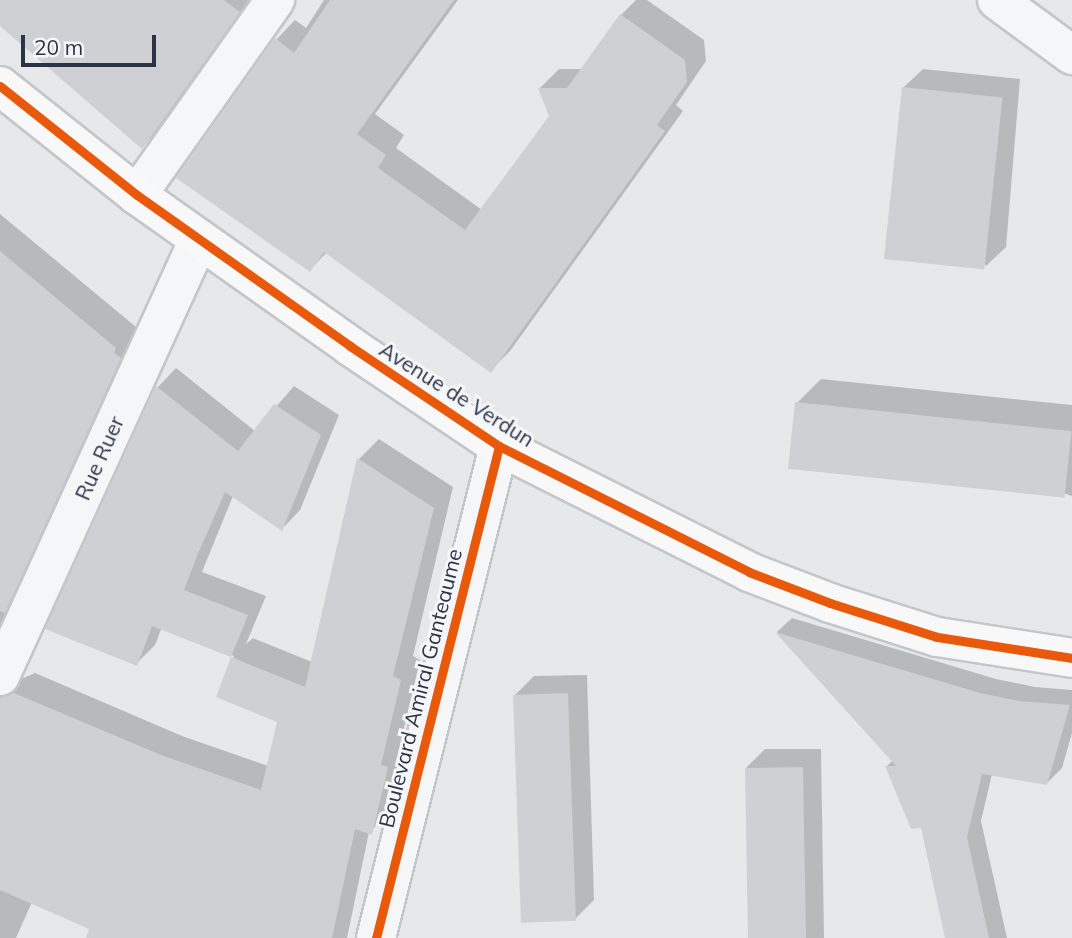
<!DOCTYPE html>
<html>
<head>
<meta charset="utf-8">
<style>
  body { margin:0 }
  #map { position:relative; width:1072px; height:938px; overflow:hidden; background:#e6e8ea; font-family:Mulish,sans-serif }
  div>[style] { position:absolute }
  .shadow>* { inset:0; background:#0003 }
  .building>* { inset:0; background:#ced0d3; transform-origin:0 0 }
  .roads { filter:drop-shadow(2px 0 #c4c6c8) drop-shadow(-2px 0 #c4c6c8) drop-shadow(0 2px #c4c6c8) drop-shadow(0 -2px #c4c6c8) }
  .minor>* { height:38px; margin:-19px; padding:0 19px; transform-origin:19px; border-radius:19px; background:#f5f6f7 }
  .major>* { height:38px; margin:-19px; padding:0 19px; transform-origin:19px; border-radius:19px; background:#f8f8f8 }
  .cycleway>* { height:9px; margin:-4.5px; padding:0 4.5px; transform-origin:4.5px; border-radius:4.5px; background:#e8590c }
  span { translate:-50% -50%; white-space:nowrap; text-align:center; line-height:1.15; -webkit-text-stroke:6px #f4f6f9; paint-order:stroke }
  .street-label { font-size:21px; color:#2b3445 }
  .scale { position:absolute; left:21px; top:35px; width:135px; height:32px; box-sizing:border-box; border:4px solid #2b3445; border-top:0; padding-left:9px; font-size:21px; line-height:24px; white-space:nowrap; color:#2b3445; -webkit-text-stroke:5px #f4f6f9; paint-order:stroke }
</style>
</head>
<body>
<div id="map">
  <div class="shadow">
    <div style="clip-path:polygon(0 0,252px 0,161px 128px,142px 147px,0 24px)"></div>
    <div style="clip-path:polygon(324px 0,458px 0,375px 114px,404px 135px,396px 148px,482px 210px,551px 117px,540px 88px,559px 69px,583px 69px,621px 15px,636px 0,647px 0,704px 40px,706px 61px,676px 105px,683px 111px,510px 351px,490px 371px,327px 252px,310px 270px,276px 40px,295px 20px,306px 28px)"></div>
    <div style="clip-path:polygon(923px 69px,1020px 79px,1006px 247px,986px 266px,903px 88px)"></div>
    <div style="clip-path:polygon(0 214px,136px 327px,133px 332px,140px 337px,0 636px)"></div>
    <div style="clip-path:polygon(176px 368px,255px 431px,294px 386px,339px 415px,300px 510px,282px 529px,233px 496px,202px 572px,266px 596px,246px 644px,253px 638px,312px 662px,359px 459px,379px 439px,453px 487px,413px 656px,420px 660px,400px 745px,407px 747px,391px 813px,369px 832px,347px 938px,88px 938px,92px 928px,32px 902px,16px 938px,0 938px,0 663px,11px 676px,24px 678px,35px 673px,182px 736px,268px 766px,279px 721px,218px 696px,234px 656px,162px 627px,155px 645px,136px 664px,48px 628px,158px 387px)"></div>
    <div style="clip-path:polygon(821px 379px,1072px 405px,1072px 496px,797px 403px)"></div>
    <div style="clip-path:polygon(792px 618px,996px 679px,1035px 687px,1072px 690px,1072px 733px,1062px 768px,1047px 783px,992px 774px,981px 821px,1007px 938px,947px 938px,922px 826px,887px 766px,893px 760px,777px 632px)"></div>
    <div style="clip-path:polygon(587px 675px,594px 900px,575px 919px,515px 695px,534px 676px)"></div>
    <div style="clip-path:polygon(765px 749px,821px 749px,824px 938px,749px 938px,746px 768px)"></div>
  </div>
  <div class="building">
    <div style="clip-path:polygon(0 0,224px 0,240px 12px,142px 149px,0 26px)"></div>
    <div style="clip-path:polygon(330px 0,454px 0,357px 134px,386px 155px,378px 168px,465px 230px,549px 116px,538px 88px,567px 88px,620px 14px,685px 60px,687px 82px,657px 125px,665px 131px,491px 373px,324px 252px,310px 272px,176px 178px,275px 38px,294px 53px)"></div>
    <div style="left:902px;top:87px;width:101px;height:173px;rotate:6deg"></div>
    <div style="clip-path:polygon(0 251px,116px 348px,114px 353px,121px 358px,5px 613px,0 611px)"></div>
    <div style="clip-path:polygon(156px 386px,238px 451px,274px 404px,321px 435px,282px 531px,225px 492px,197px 556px,184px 590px,248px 615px,231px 657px,152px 626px,137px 666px,45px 629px)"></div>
    <div style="left:795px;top:402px;width:278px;height:67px;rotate:6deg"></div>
    <div style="clip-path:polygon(357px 458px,434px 508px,393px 676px,401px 680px,381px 765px,388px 767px,372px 835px,355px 829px,332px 938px,86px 938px,89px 929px,0 890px,0 698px,14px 693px,161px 755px,261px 790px,277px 722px,216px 697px,231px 657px,305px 687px)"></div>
    <div style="clip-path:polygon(775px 632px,980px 693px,1019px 701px,1070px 705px,1047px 785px,982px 774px,967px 837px,989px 938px,945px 938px,921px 828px,911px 829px,885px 766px,896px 766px)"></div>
    <div style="left:568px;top:693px;width:228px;height:55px;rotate:88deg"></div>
    <div style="left:803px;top:767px;width:171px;height:58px;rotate:89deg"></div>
  </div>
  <div class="roads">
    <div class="minor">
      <div style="left:997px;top:0;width:93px;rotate:36.3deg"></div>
      <div style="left:137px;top:195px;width:239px;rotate:-54.7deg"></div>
      <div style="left:0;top:676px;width:480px;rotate:-65.5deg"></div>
      <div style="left:376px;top:938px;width:507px;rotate:-75.96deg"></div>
    </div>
    <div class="major">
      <div style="left:0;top:86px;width:175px;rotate:38.5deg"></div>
      <div style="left:137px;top:195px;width:261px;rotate:35.3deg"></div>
      <div style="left:350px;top:346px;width:179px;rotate:33.9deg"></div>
      <div style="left:499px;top:446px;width:280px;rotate:26.7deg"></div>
      <div style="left:749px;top:572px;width:87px;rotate:20.9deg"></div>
      <div style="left:830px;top:603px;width:112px;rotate:17.6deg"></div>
      <div style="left:937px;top:637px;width:137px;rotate:8.8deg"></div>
    </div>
  </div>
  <div class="cycleway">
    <div style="left:0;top:86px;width:175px;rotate:38.5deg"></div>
    <div style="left:137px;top:195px;width:261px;rotate:35.3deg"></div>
    <div style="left:350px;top:346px;width:179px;rotate:33.9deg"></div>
    <div style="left:499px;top:446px;width:280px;rotate:26.7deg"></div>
    <div style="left:749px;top:572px;width:87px;rotate:20.9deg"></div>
    <div style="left:830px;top:603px;width:112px;rotate:17.6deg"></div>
    <div style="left:937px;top:637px;width:137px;rotate:8.8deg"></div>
    <div style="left:376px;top:938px;width:507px;rotate:-75.96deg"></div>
  </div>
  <div class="street-label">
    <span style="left:457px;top:394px;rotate:32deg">Avenue de Verdun</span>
    <span style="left:99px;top:458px;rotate:-66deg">Rue Ruer</span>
    <span style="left:420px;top:688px;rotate:-76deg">Boulevard Amiral Ganteaume</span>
  </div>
  <div class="scale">20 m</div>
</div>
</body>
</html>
